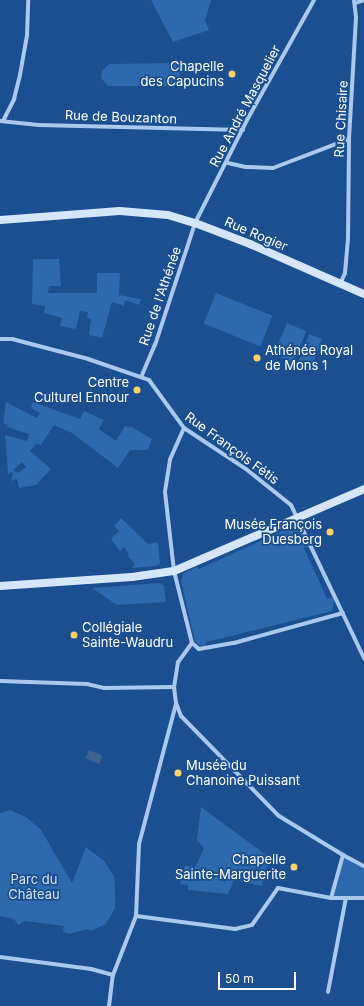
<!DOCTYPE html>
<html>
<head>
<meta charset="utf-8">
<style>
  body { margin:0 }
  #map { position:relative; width:364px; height:1006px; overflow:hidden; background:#1b4f8f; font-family:Inter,sans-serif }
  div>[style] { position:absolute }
  .green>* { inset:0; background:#2e69ad; transform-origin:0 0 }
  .water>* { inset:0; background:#3c6290; transform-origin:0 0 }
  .street>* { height:4px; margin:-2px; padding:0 2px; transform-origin:2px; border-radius:2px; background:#a9c9ee }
  .secondary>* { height:8px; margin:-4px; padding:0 4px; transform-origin:4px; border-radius:4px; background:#d6e6fa }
  .dots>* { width:11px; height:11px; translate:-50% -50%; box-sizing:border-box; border:2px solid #1b4f8f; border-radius:50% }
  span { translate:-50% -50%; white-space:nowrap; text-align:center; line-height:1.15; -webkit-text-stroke:3.5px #1b4f8f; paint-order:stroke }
  .poi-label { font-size:13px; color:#fff }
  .right { translate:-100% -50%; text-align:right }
  .left { translate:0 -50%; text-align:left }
  .street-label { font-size:13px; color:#fff }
  .park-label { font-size:13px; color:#cfe3fa }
  .scale { position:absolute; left:218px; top:972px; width:78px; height:18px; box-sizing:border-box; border:2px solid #fff; border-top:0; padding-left:5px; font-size:12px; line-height:14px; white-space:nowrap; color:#fff; -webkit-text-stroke:3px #1b4f8f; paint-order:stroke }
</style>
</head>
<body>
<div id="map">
  <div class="green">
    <div style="clip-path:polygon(151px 0,211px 0,205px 20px,209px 30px,173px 42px)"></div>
    <div style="clip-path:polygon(176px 63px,183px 68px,179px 74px,184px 80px,176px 86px,108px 86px,101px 78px,102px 71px,109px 64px)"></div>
    <div style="clip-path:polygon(33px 259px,59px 259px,61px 286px,49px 286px,48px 293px,97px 293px,97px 273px,120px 273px,119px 295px,141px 299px,139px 305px,128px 301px,125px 301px,124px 306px,112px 302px,102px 338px,89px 335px,91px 319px,87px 318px,88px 312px,80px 311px,76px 329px,60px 326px,62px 318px,44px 313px,45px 306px,32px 304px)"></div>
    <div style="left:216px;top:293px;width:61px;height:33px;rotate:22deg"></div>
    <div style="left:287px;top:323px;width:21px;height:34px;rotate:23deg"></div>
    <div style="left:309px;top:334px;width:14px;height:28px;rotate:21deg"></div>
    <div style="clip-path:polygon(evenodd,6px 402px,37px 418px,40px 413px,31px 408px,33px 402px,80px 419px,84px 411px,104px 420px,99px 429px,116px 441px,125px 426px,129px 428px,130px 426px,152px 439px,148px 450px,130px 450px,118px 468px,72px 433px,54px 425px,41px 445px,36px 444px,30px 451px,51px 469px,36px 485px,19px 488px,17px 479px,11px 481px,13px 472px,8px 474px,5px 435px,27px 441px,29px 434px,7px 427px,8px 425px,3px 423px,6px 402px,22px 462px,26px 467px,18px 473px,13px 470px,22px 462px)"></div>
    <div style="clip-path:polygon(121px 518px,148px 544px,158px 542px,160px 564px,156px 566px,132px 568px,135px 564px,128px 556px,129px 554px,124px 547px,120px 551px,111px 539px,119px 531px,114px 526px)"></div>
    <div style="clip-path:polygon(295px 525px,300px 527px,309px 546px,304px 548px,327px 599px,333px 597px,334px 601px,332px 611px,206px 642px,206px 646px,199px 645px,195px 641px,181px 581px,184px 573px,197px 567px,199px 569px)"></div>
    <div style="clip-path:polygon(160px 583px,164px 586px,166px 602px,117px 605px,92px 588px)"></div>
    <div style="clip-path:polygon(201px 807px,269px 857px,262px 886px,234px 880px,228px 894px,188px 890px,188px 885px,180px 884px,185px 866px,195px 867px,204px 848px,197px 840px)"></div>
    <div style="clip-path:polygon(10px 810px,26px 817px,41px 830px,72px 883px,86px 847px,104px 861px,114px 876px,115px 890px,115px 908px,106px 924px,90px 931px,88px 929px,69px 934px,63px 932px,64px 926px,25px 921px,18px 925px,14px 919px,0 916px,0 813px)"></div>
    <div style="clip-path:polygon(343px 855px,364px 866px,364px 898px,331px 898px)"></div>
  </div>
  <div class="water">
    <div style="left:89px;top:750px;width:15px;height:9px;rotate:23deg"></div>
  </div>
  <div class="street">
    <div style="left:355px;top:3px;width:9px;rotate:-18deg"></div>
    <div style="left:0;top:121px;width:39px;rotate:6deg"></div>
    <div style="left:39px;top:125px;width:204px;rotate:1.4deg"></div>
    <div style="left:3px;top:121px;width:25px;rotate:-63deg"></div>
    <div style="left:14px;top:99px;width:25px;rotate:-76deg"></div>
    <div style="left:20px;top:75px;width:40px;rotate:-80deg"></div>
    <div style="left:27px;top:36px;width:36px;rotate:-88deg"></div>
    <div style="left:228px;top:163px;width:18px;rotate:13deg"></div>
    <div style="left:246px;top:167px;width:27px;rotate:2deg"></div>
    <div style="left:273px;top:168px;width:81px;rotate:-20.9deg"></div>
    <div style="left:341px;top:282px;width:10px;rotate:-66deg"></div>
    <div style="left:345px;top:273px;width:34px;rotate:-85deg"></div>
    <div style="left:348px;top:239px;width:100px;rotate:-89.4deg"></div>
    <div style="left:349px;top:139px;width:122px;rotate:-86.7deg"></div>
    <div style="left:356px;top:17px;width:17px;rotate:-97deg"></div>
    <div style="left:0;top:339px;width:12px"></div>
    <div style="left:12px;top:339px;width:79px;rotate:14.7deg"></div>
    <div style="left:88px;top:359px;width:65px;rotate:19deg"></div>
    <div style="left:149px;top:380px;width:59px;rotate:53.9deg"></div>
    <div style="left:184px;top:428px;width:74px;rotate:33.5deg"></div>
    <div style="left:246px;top:469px;width:58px;rotate:38.7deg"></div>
    <div style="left:291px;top:505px;width:170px;rotate:64.5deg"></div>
    <div style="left:142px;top:375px;width:33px;rotate:-67deg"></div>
    <div style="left:155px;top:345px;width:128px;rotate:-71.8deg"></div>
    <div style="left:195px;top:223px;width:115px;rotate:-63.2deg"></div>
    <div style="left:247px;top:120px;width:137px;rotate:-60.8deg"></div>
    <div style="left:184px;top:428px;width:35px;rotate:114deg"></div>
    <div style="left:170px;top:460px;width:32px;rotate:99deg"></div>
    <div style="left:165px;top:492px;width:80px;rotate:83.5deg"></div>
    <div style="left:174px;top:571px;width:74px;rotate:76deg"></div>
    <div style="left:192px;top:643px;width:24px;rotate:126deg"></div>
    <div style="left:178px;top:662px;width:25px;rotate:99deg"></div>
    <div style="left:174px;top:687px;width:16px;rotate:83deg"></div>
    <div style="left:176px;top:703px;width:14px;rotate:69deg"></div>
    <div style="left:181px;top:716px;width:140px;rotate:45.6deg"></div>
    <div style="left:279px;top:816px;width:75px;rotate:31.4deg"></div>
    <div style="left:192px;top:643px;width:9px;rotate:41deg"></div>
    <div style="left:199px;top:649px;width:36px;rotate:-10deg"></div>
    <div style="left:234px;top:643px;width:113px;rotate:-15.4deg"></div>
    <div style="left:0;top:681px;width:87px;rotate:2deg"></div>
    <div style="left:87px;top:684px;width:17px;rotate:13deg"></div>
    <div style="left:104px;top:688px;width:70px;rotate:-0.8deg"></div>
    <div style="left:331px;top:898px;width:45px;rotate:-74.4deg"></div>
    <div style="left:343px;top:855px;width:24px;rotate:28deg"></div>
    <div style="left:136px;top:916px;width:100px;rotate:7.5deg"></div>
    <div style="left:235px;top:929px;width:17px;rotate:-13deg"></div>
    <div style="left:252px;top:925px;width:45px;rotate:-54.9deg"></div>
    <div style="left:278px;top:888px;width:54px;rotate:10.7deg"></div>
    <div style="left:331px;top:898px;width:33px"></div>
    <div style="left:0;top:957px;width:92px;rotate:7.5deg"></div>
    <div style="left:91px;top:969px;width:23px;rotate:15deg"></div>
    <div style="left:328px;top:992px;width:96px;rotate:-79.2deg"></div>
    <div style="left:109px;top:1006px;width:31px;rotate:-83deg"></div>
    <div style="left:113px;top:975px;width:63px;rotate:-68.7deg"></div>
    <div style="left:136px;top:916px;width:72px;rotate:-87.6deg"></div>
    <div style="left:139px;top:844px;width:145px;rotate:-75.2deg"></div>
  </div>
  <div class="secondary">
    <div style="left:0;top:220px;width:120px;rotate:-4.3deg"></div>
    <div style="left:120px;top:211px;width:48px;rotate:4.8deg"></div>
    <div style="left:168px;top:215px;width:28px;rotate:17deg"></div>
    <div style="left:195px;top:223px;width:59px;rotate:20.9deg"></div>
    <div style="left:250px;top:244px;width:124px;rotate:23.7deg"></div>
    <div style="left:0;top:586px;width:132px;rotate:-3.9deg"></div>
    <div style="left:132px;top:577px;width:42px;rotate:-8.1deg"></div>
    <div style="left:174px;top:571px;width:207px;rotate:-23.3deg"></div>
  </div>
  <div class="dots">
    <div style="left:232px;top:74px;background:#ffd166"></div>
    <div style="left:257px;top:358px;background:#ffd166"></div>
    <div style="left:137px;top:390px;background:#ffd166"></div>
    <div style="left:330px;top:532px;background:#ffd166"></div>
    <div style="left:74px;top:635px;background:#ffd166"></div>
    <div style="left:178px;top:773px;background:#ffd166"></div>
    <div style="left:294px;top:867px;background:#ffd166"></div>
  </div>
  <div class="poi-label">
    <span class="right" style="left:224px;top:74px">Chapelle<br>des Capucins</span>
    <span class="left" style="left:265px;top:358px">Athénée Royal<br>de Mons 1</span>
    <span class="right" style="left:129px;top:390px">Centre<br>Culturel Ennour</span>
    <span class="right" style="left:322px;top:532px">Musée François<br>Duesberg</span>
    <span class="left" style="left:82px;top:635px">Collégiale<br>Sainte-Waudru</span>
    <span class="left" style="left:186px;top:773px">Musée du<br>Chanoine Puissant</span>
    <span class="right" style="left:286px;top:867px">Chapelle<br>Sainte-Marguerite</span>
  </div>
  <div class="street-label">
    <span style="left:245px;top:106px;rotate:-62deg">Rue André Masquelier</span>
    <span style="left:121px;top:117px;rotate:2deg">Rue de Bouzanton</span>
    <span style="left:341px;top:119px;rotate:-87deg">Rue Chisaire</span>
    <span style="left:256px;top:234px;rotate:23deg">Rue Rogier</span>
    <span style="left:160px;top:296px;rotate:-71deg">Rue de l'Athénée</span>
    <span style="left:232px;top:448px;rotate:36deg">Rue François Fétis</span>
  </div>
  <div class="park-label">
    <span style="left:34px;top:887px">Parc du<br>Château</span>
  </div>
  <div class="scale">50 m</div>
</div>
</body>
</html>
